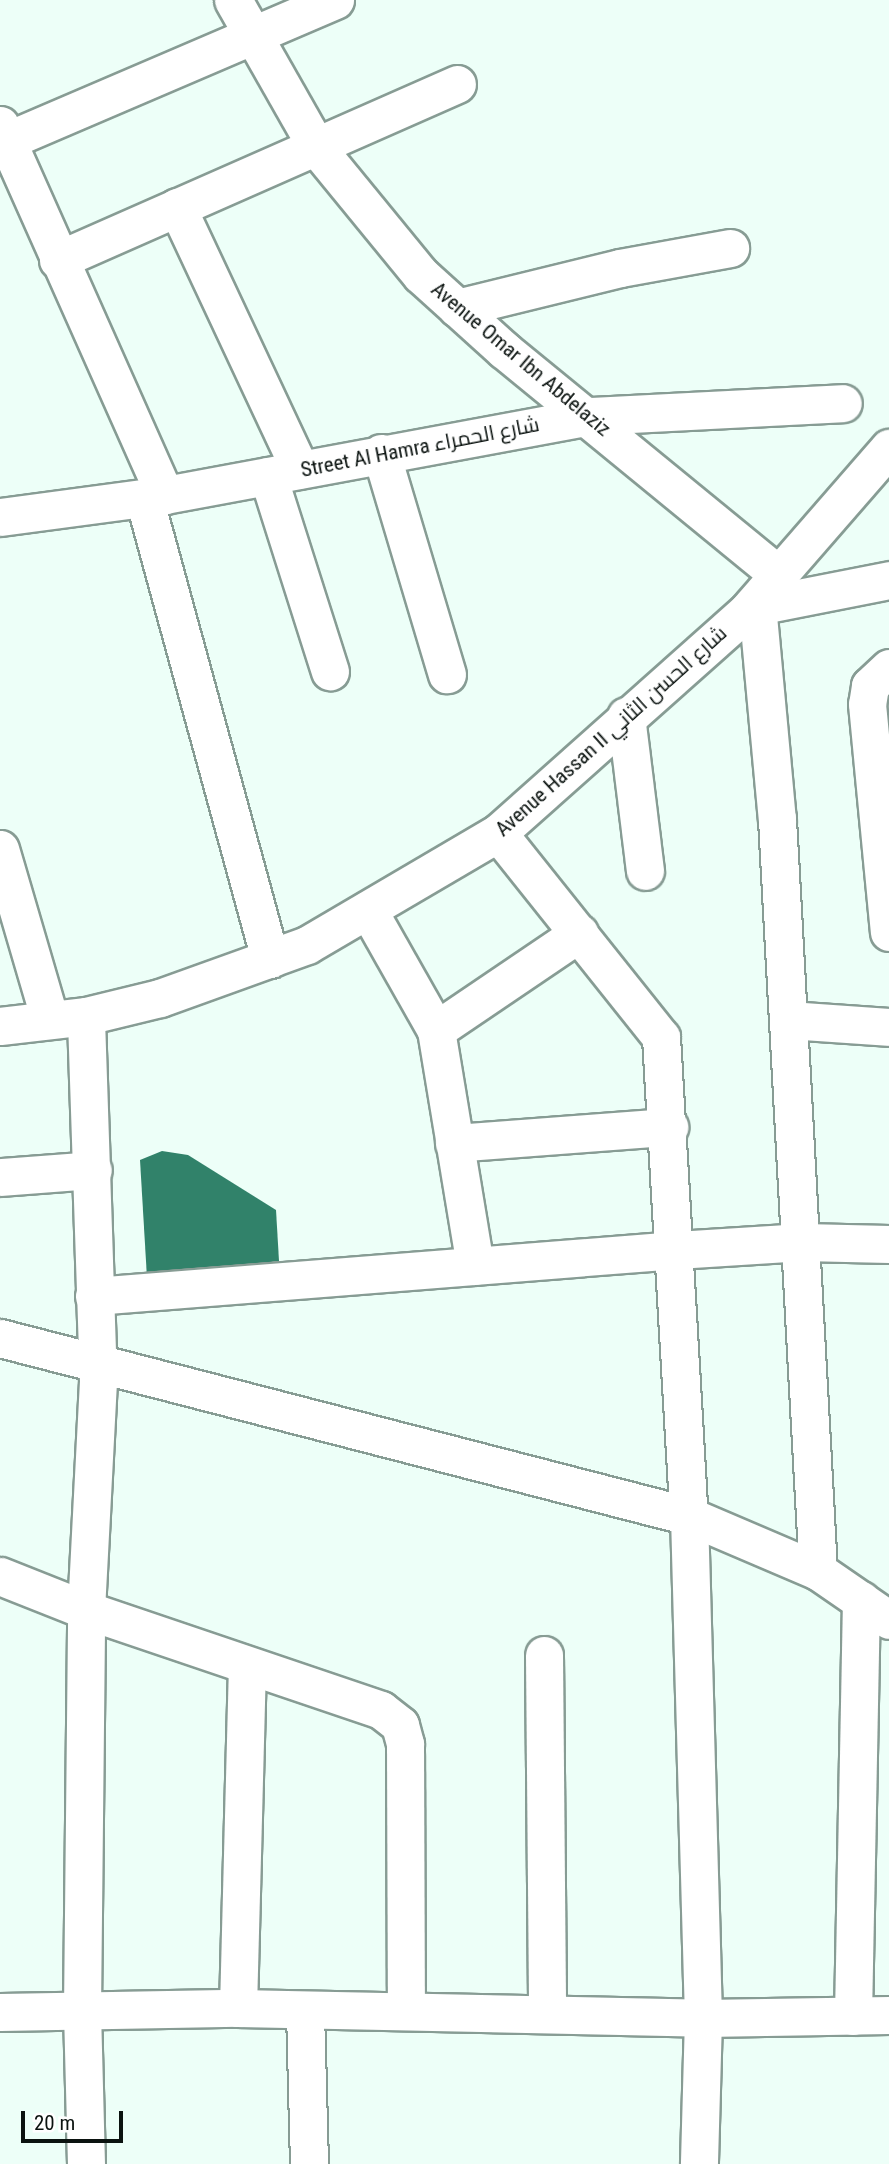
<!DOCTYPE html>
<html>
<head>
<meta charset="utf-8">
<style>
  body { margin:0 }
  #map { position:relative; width:889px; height:2164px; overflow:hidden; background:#edfff8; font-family:"Roboto Condensed",Cairo,sans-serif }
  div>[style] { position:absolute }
  .building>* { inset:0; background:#31826a }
  .roads { filter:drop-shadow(2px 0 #879c94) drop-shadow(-2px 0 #879c94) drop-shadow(0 2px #879c94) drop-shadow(0 -2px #879c94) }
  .minor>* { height:37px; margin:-18.5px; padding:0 18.5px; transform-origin:18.5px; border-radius:18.5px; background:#fff }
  span { translate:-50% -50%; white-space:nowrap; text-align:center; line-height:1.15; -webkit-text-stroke:6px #fff; paint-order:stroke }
  .street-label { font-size:21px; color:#0b1310 }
  .scale { position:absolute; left:21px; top:2111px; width:102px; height:32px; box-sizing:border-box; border:4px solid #0b1310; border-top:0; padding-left:9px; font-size:21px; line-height:24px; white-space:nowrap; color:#0b1310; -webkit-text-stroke:5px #fff; paint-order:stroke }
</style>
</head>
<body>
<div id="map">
  <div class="building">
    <div style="clip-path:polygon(162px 1151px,188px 1155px,276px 1210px,279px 1261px,147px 1278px,140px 1160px)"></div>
  </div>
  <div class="roads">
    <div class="minor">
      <div style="left:233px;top:0;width:170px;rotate:60.4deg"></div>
      <div style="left:317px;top:148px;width:164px;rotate:50.7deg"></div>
      <div style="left:421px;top:275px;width:112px;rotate:42.1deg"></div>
      <div style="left:504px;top:350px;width:357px;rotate:39.3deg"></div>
      <div style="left:0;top:125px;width:405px;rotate:66deg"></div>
      <div style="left:6px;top:141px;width:358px;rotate:-23.2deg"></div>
      <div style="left:177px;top:207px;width:290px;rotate:64.9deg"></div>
      <div style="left:58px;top:260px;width:436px;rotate:-23.8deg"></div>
      <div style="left:457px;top:308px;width:168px;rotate:-13.8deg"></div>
      <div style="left:620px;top:268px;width:112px;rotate:-10.3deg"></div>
      <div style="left:381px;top:453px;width:231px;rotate:73.4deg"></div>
      <div style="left:268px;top:476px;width:205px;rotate:72.4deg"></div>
      <div style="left:144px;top:498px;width:478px;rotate:74.7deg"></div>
      <div style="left:0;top:517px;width:166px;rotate:-7.6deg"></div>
      <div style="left:165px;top:495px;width:432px;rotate:-10.5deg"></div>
      <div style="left:590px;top:416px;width:253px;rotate:-2.9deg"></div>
      <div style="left:757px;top:605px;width:215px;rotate:84.7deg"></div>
      <div style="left:777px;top:819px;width:753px;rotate:86.88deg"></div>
      <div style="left:752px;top:607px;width:140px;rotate:-11.1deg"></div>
      <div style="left:889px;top:668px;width:26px;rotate:137deg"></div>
      <div style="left:870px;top:686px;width:18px;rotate:99deg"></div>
      <div style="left:867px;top:704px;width:229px;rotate:84.5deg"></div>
      <div style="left:626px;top:716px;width:156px;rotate:83deg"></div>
      <div style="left:498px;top:833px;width:261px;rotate:51.4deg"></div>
      <div style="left:661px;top:1037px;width:480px;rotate:86.7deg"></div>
      <div style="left:689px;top:1516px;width:502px;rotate:88.4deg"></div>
      <div style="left:703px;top:2018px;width:146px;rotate:91.6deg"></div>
      <div style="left:0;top:849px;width:178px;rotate:73.7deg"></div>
      <div style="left:368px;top:910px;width:138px;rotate:60.5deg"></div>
      <div style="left:436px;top:1030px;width:239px;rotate:80.6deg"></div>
      <div style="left:789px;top:1020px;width:100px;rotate:4deg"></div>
      <div style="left:0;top:1026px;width:87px;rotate:-6.6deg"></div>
      <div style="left:86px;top:1016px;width:76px;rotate:-13.7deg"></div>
      <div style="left:160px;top:998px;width:156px;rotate:-19.8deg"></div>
      <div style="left:307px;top:945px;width:221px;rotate:-30.4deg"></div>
      <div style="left:498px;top:833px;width:335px;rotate:-41.7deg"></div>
      <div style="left:748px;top:610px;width:215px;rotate:-49deg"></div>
      <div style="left:436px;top:1030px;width:173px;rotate:-34.1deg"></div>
      <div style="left:454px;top:1143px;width:216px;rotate:-4.3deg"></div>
      <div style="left:0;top:1177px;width:93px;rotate:-4.3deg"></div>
      <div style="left:94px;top:1296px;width:584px;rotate:-4.52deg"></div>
      <div style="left:676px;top:1250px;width:127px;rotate:-3.6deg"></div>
      <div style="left:803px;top:1242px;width:86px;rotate:1.3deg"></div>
      <div style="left:0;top:1338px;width:712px;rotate:14.49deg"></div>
      <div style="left:689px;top:1516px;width:140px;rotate:23.1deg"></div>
      <div style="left:818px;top:1571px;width:86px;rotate:34.6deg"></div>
      <div style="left:0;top:1576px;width:92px;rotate:21.6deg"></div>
      <div style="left:86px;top:1610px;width:311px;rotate:18.7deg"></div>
      <div style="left:381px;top:1710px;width:24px;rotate:38deg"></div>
      <div style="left:400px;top:1725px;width:20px;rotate:75deg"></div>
      <div style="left:405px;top:1744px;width:267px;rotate:89.8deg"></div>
      <div style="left:544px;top:1655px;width:356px;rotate:89.5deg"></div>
      <div style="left:238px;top:2008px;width:341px;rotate:-88.5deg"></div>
      <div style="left:305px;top:2011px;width:153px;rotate:88.5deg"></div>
      <div style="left:0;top:2012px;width:238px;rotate:-1deg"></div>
      <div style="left:238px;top:2008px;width:465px;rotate:1.2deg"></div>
      <div style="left:703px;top:2018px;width:186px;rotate:-0.9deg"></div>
      <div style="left:853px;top:2016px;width:416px;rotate:-88.9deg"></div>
      <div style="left:86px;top:2164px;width:154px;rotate:-91.5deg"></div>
      <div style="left:82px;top:2010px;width:400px;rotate:-89.4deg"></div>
      <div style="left:86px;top:1610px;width:229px;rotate:-87deg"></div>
      <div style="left:98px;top:1381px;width:365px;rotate:-91.9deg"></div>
    </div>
  </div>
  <div class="street-label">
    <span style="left:521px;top:359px;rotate:40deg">Avenue Omar Ibn Abdelaziz</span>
    <span style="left:420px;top:447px;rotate:-11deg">Street Al Hamra شارع الحمراء</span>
    <span style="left:611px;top:731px;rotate:-42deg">Avenue Hassan II شارع الحسن الثاني</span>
  </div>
  <div class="scale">20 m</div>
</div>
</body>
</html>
